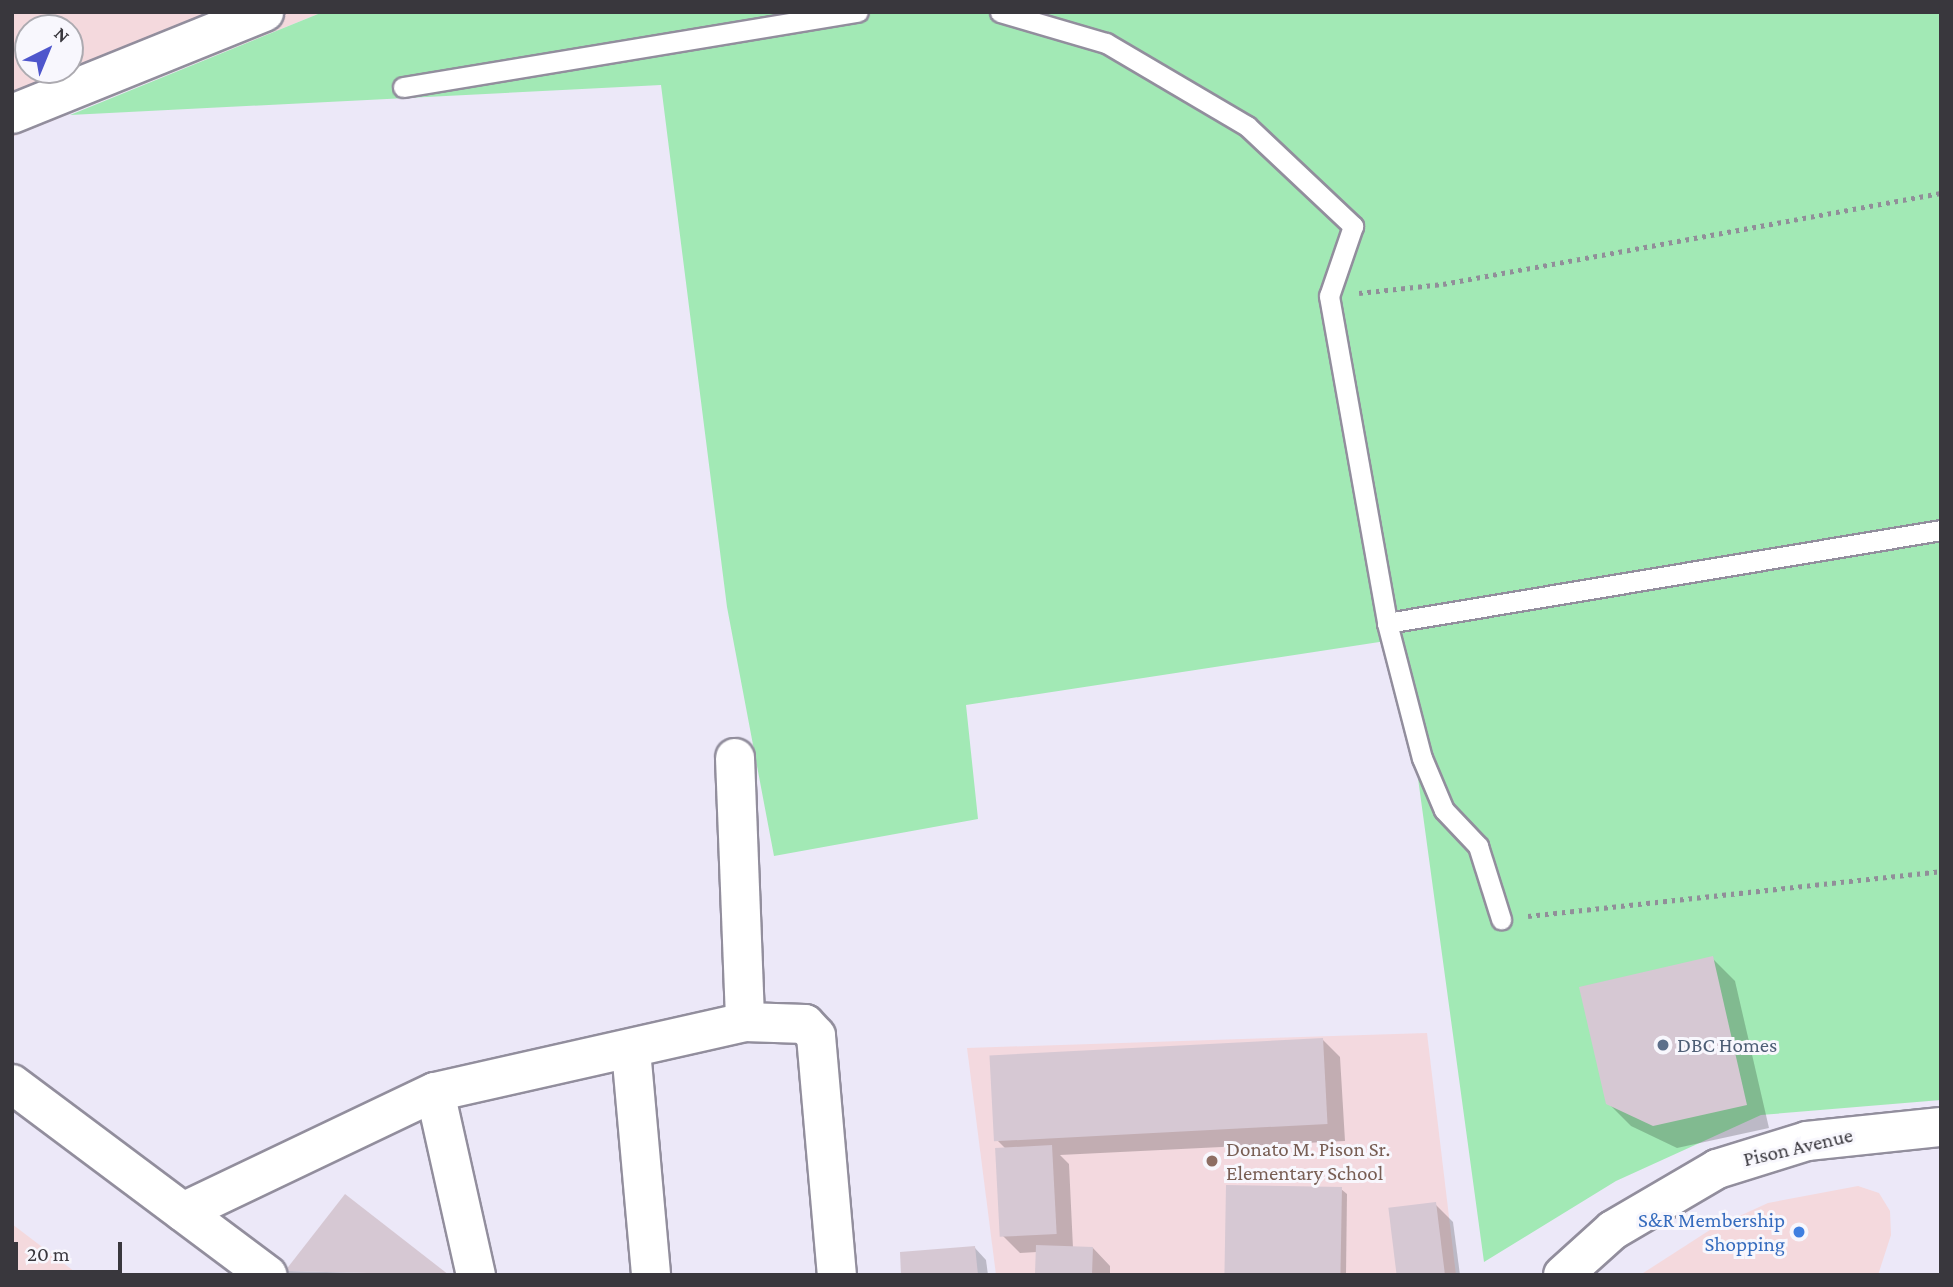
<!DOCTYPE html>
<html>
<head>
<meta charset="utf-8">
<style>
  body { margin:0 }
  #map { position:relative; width:1953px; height:1287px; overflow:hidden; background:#ece8f8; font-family:"Crimson Pro",serif }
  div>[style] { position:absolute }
  .commercial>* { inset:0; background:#f4d9dd }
  .education>* { inset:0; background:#f3d9df }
  .green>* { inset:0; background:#a2e9b5 }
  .shadow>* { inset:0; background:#0003 }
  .building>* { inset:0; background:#d6c8d3; transform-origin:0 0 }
  .path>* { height:4.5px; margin-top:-2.25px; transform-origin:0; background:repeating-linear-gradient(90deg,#918e99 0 3.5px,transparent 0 8.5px) }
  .roads { filter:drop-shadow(2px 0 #928e9d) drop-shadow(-2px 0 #928e9d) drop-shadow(0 2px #928e9d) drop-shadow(0 -2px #928e9d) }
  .lane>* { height:19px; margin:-9.5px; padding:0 9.5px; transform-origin:9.5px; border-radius:9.5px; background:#fff }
  .street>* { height:38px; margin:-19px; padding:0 19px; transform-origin:19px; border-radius:19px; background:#fff }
  .secondary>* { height:38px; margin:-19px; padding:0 19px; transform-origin:19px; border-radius:19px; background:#fff }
  .dots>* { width:19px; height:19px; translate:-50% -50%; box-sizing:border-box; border:4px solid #f8f7fd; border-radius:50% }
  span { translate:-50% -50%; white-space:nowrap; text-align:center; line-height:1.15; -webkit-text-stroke:6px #f8f7fd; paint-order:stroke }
  .service-label { font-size:21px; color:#4e5e75 }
  .left { translate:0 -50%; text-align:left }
  .street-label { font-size:21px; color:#39373d }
  .education-label { font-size:21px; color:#785e54 }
  .shop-label { font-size:21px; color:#366cbe }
  .right { translate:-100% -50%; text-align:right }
  .frame { position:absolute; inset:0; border:14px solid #39373d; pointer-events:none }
  .north { position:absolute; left:14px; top:14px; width:70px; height:70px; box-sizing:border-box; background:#f8f7fd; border:2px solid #acaab0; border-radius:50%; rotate:43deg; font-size:19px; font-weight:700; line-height:28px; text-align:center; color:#39373d }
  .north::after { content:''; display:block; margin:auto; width:24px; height:32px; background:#4e56cc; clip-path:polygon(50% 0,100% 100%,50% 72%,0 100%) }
  .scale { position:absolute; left:14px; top:1242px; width:108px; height:32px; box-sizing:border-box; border:4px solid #39373d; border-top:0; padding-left:9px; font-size:21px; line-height:24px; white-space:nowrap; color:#39373d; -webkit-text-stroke:5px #f8f7fd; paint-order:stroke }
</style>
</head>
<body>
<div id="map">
  <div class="commercial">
    <div style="clip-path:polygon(evenodd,12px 12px,323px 12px,12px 137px,12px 12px,28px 28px,70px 28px,70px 70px,28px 70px,28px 28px)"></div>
    <div style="clip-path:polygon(1858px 1186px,1879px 1193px,1890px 1211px,1891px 1235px,1878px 1275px,1640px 1275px,1713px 1228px,1768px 1203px)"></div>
    <div style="clip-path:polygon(12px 1224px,79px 1275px,12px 1275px)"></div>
  </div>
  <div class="education">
    <div style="clip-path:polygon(1427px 1033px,1456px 1275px,996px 1275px,967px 1048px)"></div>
  </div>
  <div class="green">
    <div style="clip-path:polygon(323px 12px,1941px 12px,1941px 1100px,1761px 1115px,1616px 1181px,1484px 1262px,1399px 639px,966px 705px,978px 819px,774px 856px,727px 607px,661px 85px,70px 115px)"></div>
  </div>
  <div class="shadow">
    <div style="clip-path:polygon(1712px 958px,1735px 981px,1769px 1128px,1677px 1148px,1631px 1126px,1608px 1103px)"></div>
    <div style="clip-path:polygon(1322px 1039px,1340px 1057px,1345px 1141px,1060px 1155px,1069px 1164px,1073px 1248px,1093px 1248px,1110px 1266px,1110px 1275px,1036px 1275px,1037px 1252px,1020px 1253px,1002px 1235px,1006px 1149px,996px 1139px)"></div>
    <div style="clip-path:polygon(1341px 1189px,1347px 1194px,1346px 1275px,1228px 1275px)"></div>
    <div style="clip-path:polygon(1435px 1204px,1453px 1222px,1460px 1275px,1398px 1275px)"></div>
    <div style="clip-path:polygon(975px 1248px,986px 1260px,988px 1275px,903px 1275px)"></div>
    <div style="clip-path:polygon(287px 1271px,446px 1275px,291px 1275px)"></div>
  </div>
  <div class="building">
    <div style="clip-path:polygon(1713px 956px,1747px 1105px,1653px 1126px,1606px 1104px,1579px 987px)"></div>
    <div style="left:1323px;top:1038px;width:86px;height:334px;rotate:87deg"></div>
    <div style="left:1052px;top:1145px;width:89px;height:57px;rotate:87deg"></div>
    <div style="left:1226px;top:1185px;width:116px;height:90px;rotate:1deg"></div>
    <div style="clip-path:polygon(345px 1194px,449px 1275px,285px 1271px)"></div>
    <div style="left:1436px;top:1202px;width:74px;height:48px;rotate:83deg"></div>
    <div style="left:1036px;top:1245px;width:57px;height:30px;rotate:2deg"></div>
    <div style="clip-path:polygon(975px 1246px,978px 1275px,901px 1275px,900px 1252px)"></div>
  </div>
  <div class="path">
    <div style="left:1359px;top:293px;width:84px;rotate:-6.1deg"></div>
    <div style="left:1443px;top:284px;width:506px;rotate:-10.36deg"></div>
    <div style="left:1528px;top:916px;width:415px;rotate:-6.2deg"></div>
  </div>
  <div class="roads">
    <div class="lane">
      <div style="left:1000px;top:12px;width:110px;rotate:16.3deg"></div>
      <div style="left:1106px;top:43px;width:164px;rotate:30.5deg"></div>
      <div style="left:1247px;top:126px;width:146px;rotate:43.3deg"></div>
      <div style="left:1353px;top:226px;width:74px;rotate:108.9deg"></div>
      <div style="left:1329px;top:296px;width:332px;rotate:79.9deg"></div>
      <div style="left:1387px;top:623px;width:139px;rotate:75.5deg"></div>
      <div style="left:1422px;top:758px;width:56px;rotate:67.1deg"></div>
      <div style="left:1444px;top:810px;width:50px;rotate:46.6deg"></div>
      <div style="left:1478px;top:846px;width:77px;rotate:72.5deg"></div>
      <div style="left:403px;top:87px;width:461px;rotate:-9.4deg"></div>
      <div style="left:1387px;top:623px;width:562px;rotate:-9.53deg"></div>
    </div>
    <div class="street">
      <div style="left:12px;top:114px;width:272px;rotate:-22deg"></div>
      <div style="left:735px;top:758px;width:264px;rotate:87.8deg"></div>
      <div style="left:631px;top:1050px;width:226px;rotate:84.9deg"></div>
      <div style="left:12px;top:1084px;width:319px;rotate:36.8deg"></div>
      <div style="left:435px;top:1092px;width:318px;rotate:-12.7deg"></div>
      <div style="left:745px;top:1022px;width:60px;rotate:1.9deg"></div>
      <div style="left:805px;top:1024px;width:16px;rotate:47deg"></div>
      <div style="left:816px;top:1036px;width:240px;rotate:85deg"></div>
      <div style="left:183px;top:1212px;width:279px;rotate:-25.5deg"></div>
      <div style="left:435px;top:1092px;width:188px;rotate:77.4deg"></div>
    </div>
    <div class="secondary">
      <div style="left:1563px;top:1275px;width:67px;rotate:-42deg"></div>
      <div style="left:1613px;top:1230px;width:121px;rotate:-30.4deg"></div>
      <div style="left:1717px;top:1169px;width:94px;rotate:-17.3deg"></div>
      <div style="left:1807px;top:1141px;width:135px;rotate:-6deg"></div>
    </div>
  </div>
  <div class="dots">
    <div style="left:1663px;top:1045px;background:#5c6f8a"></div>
    <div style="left:1212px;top:1161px;background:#8d6e63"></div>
    <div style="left:1799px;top:1232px;background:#3f7fe0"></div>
  </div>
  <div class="service-label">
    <span class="left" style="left:1677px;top:1045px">DBC Homes</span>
  </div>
  <div class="street-label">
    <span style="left:1798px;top:1147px;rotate:-13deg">Pison Avenue</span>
  </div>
  <div class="education-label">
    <span class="left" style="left:1226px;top:1161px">Donato M. Pison Sr.<br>Elementary School</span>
  </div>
  <div class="shop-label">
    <span class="right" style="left:1785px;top:1232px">S&amp;R Membership<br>Shopping</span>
  </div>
  <div class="frame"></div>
  <div class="north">N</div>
  <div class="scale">20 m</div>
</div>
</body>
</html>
